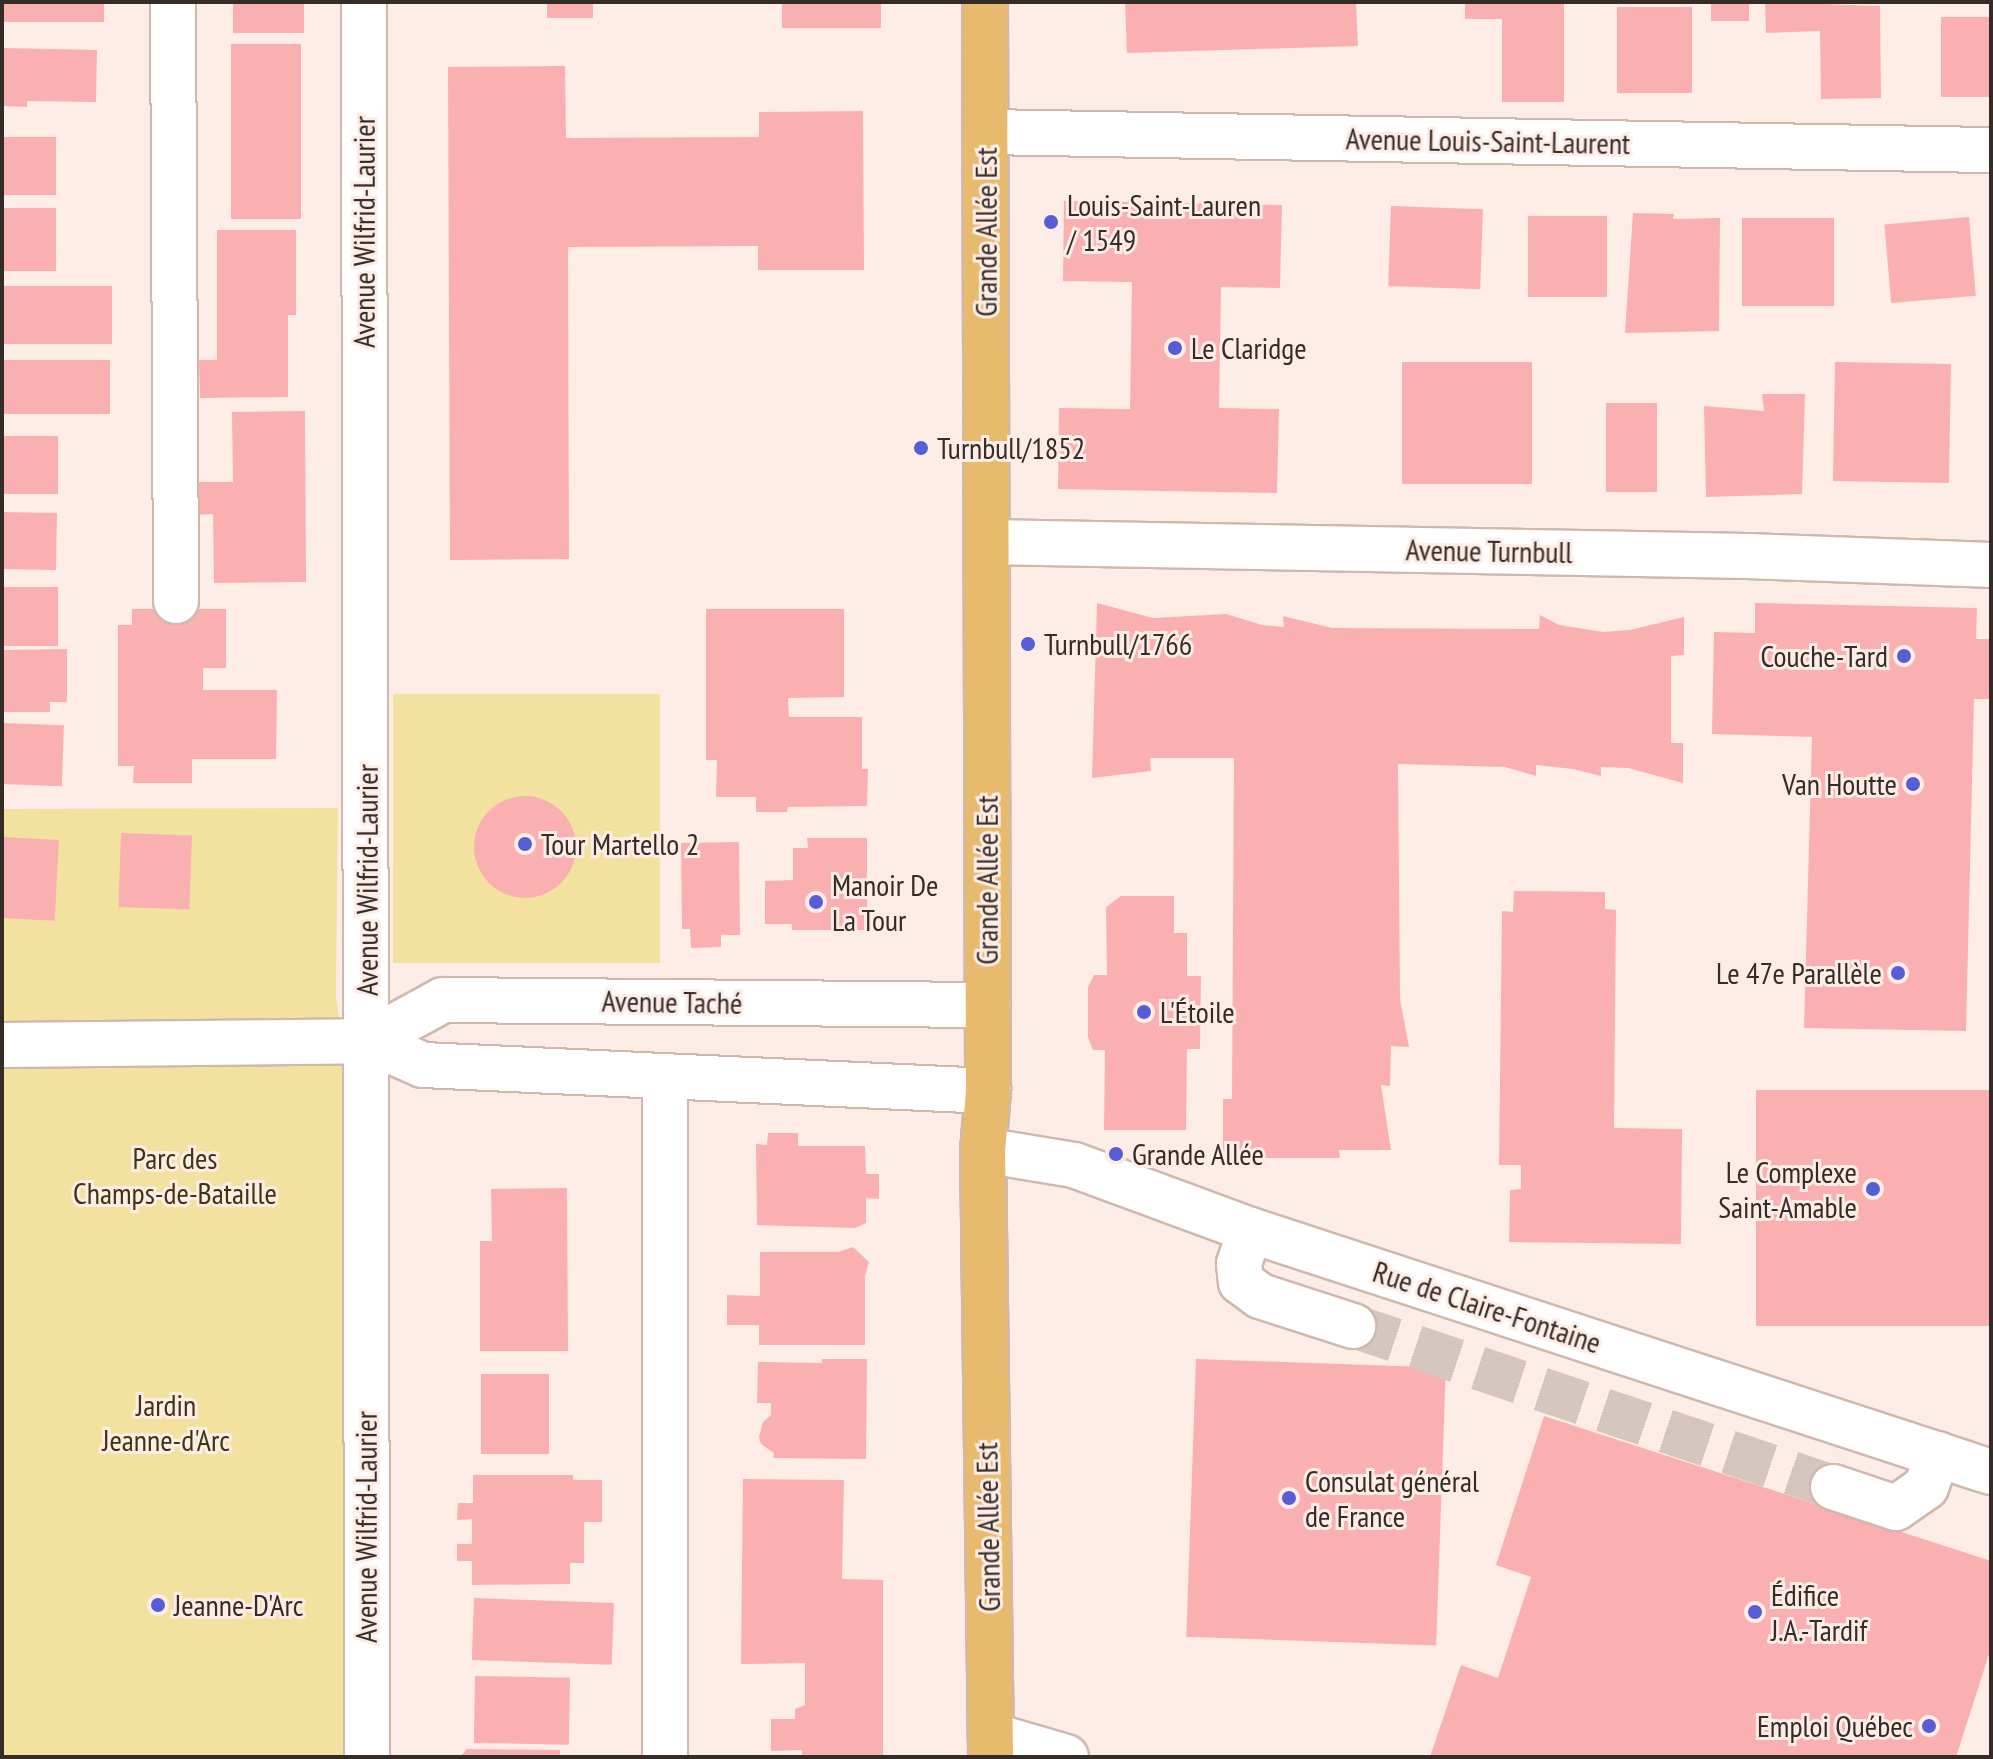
<!DOCTYPE html>
<html>
<head>
<meta charset="utf-8">
<style>
  body { margin:0 }
  #map { position:relative; width:1993px; height:1759px; overflow:hidden; background:#fdede6; font-family:"PT Sans Narrow",sans-serif }
  div>[style] { position:absolute }
  .green>* { inset:0; background:#f3e29f; transform-origin:0 0 }
  .building>* { inset:0; background:#fab0b0; transform-origin:0 0 }
  .round { border-radius:50% }
  .minor-tunnel>* { height:44px; margin-top:-22px; transform-origin:0; background:repeating-linear-gradient(90deg,#d5c6c0 0 44px,transparent 0 66px) }
  .roads { filter:drop-shadow(2px 0 #d1b8ad) drop-shadow(-2px 0 #d1b8ad) drop-shadow(0 2px #d1b8ad) drop-shadow(0 -2px #d1b8ad) }
  .minor>* { height:44px; margin:-22px; padding:0 22px; transform-origin:22px; border-radius:22px; background:#fff }
  .major>* { height:44px; margin:-22px; padding:0 22px; transform-origin:22px; border-radius:22px; background:#e8ba6e }
  .dots>* { width:22px; height:22px; translate:-50% -50%; box-sizing:border-box; border:4px solid #fdede6; border-radius:50% }
  span { translate:-50% -50%; white-space:nowrap; text-align:center; line-height:1.15; -webkit-text-stroke:6px #fdede6; paint-order:stroke }
  .street-label { font-size:30px; color:#352b27 }
  .poi-label { font-size:30px; color:#352b27 }
  .left { translate:0 -50%; text-align:left }
  .right { translate:-100% -50%; text-align:right }
  .park-label { font-size:30px; color:#3e3510 }
  .frame { position:absolute; inset:0; border:4px solid #352b27; pointer-events:none }
</style>
</head>
<body>
<div id="map">
  <div class="green">
    <div style="left:393px;top:694px;width:267px;height:269px"></div>
    <div style="clip-path:polygon(338px 808px,336px 996px,349px 1078px,343px 1757px,2px 1757px,2px 809px)"></div>
  </div>
  <div class="building">
    <div style="left:2px;top:2px;width:102px;height:20px"></div>
    <div style="left:233px;top:2px;width:71px;height:31px"></div>
    <div style="left:547px;top:2px;width:46px;height:16px"></div>
    <div style="left:782px;top:2px;width:99px;height:26px"></div>
    <div style="clip-path:polygon(1125px 2px,1356px 2px,1358px 46px,1127px 53px)"></div>
    <div style="clip-path:polygon(1465px 2px,1564px 2px,1564px 102px,1502px 102px,1502px 19px,1465px 19px)"></div>
    <div style="left:1711px;top:2px;width:38px;height:19px"></div>
    <div style="clip-path:polygon(1765px 2px,1880px 6px,1881px 98px,1821px 99px,1820px 31px,1766px 33px)"></div>
    <div style="left:1617px;top:7px;width:75px;height:86px"></div>
    <div style="left:1941px;top:17px;width:50px;height:80px"></div>
    <div style="left:231px;top:44px;width:70px;height:175px"></div>
    <div style="clip-path:polygon(2px 48px,97px 50px,96px 102px,27px 101px,27px 107px,2px 106px)"></div>
    <div style="clip-path:polygon(565px 66px,566px 138px,759px 137px,759px 112px,863px 111px,864px 270px,758px 270px,758px 246px,568px 247px,569px 559px,450px 560px,448px 67px)"></div>
    <div style="left:2px;top:137px;width:54px;height:58px"></div>
    <div style="clip-path:polygon(1064px 201px,1282px 205px,1280px 288px,1221px 287px,1219px 408px,1279px 409px,1277px 493px,1058px 489px,1059px 408px,1130px 409px,1132px 282px,1063px 281px)"></div>
    <div style="left:1391px;top:206px;width:92px;height:80px;rotate:2deg"></div>
    <div style="left:2px;top:208px;width:54px;height:63px"></div>
    <div style="clip-path:polygon(1633px 213px,1674px 214px,1673px 219px,1720px 218px,1719px 331px,1625px 333px)"></div>
    <div style="left:1528px;top:216px;width:79px;height:81px"></div>
    <div style="left:1969px;top:217px;width:79px;height:85px;rotate:85deg"></div>
    <div style="left:1834px;top:218px;width:88px;height:92px;rotate:90deg"></div>
    <div style="clip-path:polygon(217px 230px,296px 230px,296px 315px,288px 315px,288px 397px,200px 398px,199px 360px,217px 360px)"></div>
    <div style="left:2px;top:286px;width:110px;height:58px"></div>
    <div style="left:110px;top:360px;width:54px;height:108px;rotate:90deg"></div>
    <div style="left:1402px;top:362px;width:130px;height:122px"></div>
    <div style="left:1835px;top:362px;width:116px;height:119px;rotate:1deg"></div>
    <div style="clip-path:polygon(1762px 394px,1805px 394px,1802px 494px,1706px 497px,1704px 406px,1764px 411px)"></div>
    <div style="left:1606px;top:403px;width:51px;height:89px"></div>
    <div style="clip-path:polygon(305px 411px,306px 582px,214px 583px,213px 514px,195px 515px,195px 482px,233px 482px,232px 412px)"></div>
    <div style="left:2px;top:436px;width:56px;height:58px"></div>
    <div style="left:2px;top:512px;width:55px;height:57px;rotate:1deg"></div>
    <div style="left:2px;top:587px;width:56px;height:59px"></div>
    <div style="clip-path:polygon(1097px 603px,1153px 618px,1226px 614px,1262px 625px,1284px 627px,1283px 616px,1332px 628px,1539px 629px,1540px 615px,1559px 625px,1603px 632px,1630px 630px,1684px 617px,1684px 655px,1671px 656px,1671px 743px,1683px 743px,1683px 783px,1628px 768px,1601px 767px,1601px 776px,1573px 769px,1536px 765px,1536px 776px,1505px 767px,1398px 764px,1400px 999px,1409px 1047px,1391px 1046px,1390px 1086px,1381px 1085px,1391px 1150px,1339px 1150px,1340px 1158px,1223px 1158px,1223px 1099px,1232px 1099px,1234px 758px,1150px 758px,1151px 771px,1092px 778px)"></div>
    <div style="clip-path:polygon(1755px 603px,1977px 608px,1976px 639px,1991px 639px,1991px 699px,1974px 699px,1966px 1031px,1804px 1028px,1812px 737px,1712px 734px,1714px 632px,1755px 633px)"></div>
    <div style="clip-path:polygon(132px 609px,226px 609px,226px 668px,203px 668px,203px 690px,277px 690px,276px 759px,192px 759px,192px 783px,133px 783px,134px 766px,118px 766px,118px 625px,132px 625px)"></div>
    <div style="clip-path:polygon(706px 609px,844px 609px,844px 697px,788px 698px,789px 717px,862px 717px,862px 769px,868px 769px,867px 806px,788px 807px,787px 812px,756px 812px,756px 797px,716px 797px,717px 760px,706px 760px)"></div>
    <div style="clip-path:polygon(67px 649px,67px 702px,50px 702px,50px 712px,2px 712px,2px 650px)"></div>
    <div style="left:2px;top:723px;width:62px;height:61px;rotate:2deg"></div>
    <div class="round" style="left:474px;top:796px;width:102px;height:102px"></div>
    <div style="left:121px;top:833px;width:71px;height:74px;rotate:2deg"></div>
    <div style="left:2px;top:837px;width:57px;height:81px;rotate:3deg"></div>
    <div style="clip-path:polygon(807px 838px,867px 838px,867px 930px,792px 930px,792px 924px,765px 924px,765px 881px,793px 880px,793px 848px,808px 848px)"></div>
    <div style="clip-path:polygon(739px 842px,740px 935px,721px 935px,721px 947px,691px 948px,690px 929px,682px 929px,681px 843px)"></div>
    <div style="clip-path:polygon(1514px 891px,1605px 892px,1605px 909px,1616px 910px,1614px 1128px,1682px 1129px,1681px 1244px,1509px 1242px,1510px 1190px,1521px 1189px,1521px 1165px,1499px 1165px,1502px 911px,1513px 912px)"></div>
    <div style="clip-path:polygon(1121px 896px,1174px 896px,1174px 933px,1187px 933px,1187px 976px,1201px 976px,1200px 1049px,1187px 1049px,1186px 1130px,1104px 1130px,1105px 1050px,1093px 1050px,1088px 1037px,1088px 987px,1094px 975px,1107px 975px,1106px 907px)"></div>
    <div style="left:1756px;top:1090px;width:235px;height:236px"></div>
    <div style="clip-path:polygon(768px 1133px,798px 1133px,798px 1146px,865px 1146px,866px 1174px,879px 1174px,879px 1199px,866px 1198px,866px 1223px,855px 1228px,757px 1225px,756px 1144px,767px 1145px)"></div>
    <div style="clip-path:polygon(567px 1188px,568px 1351px,480px 1351px,480px 1241px,492px 1241px,491px 1189px)"></div>
    <div style="clip-path:polygon(853px 1247px,869px 1262px,865px 1276px,865px 1345px,759px 1345px,759px 1325px,727px 1325px,727px 1295px,760px 1296px,760px 1252px,838px 1252px)"></div>
    <div style="clip-path:polygon(822px 1359px,867px 1359px,866px 1459px,773px 1458px,774px 1453px,761px 1444px,759px 1437px,763px 1422px,771px 1415px,771px 1403px,757px 1403px,758px 1362px,822px 1363px)"></div>
    <div style="left:1196px;top:1359px;width:250px;height:278px;rotate:2deg"></div>
    <div style="left:481px;top:1374px;width:68px;height:80px"></div>
    <div style="clip-path:polygon(1544px 1416px,1991px 1561px,1991px 1648px,1956px 1757px,1430px 1757px,1461px 1665px,1498px 1678px,1531px 1577px,1496px 1565px)"></div>
    <div style="clip-path:polygon(473px 1475px,573px 1475px,573px 1480px,602px 1480px,602px 1522px,584px 1522px,584px 1563px,570px 1563px,570px 1584px,472px 1585px,472px 1561px,457px 1561px,457px 1544px,472px 1544px,472px 1519px,457px 1520px,458px 1503px,473px 1503px)"></div>
    <div style="clip-path:polygon(743px 1479px,844px 1480px,842px 1579px,883px 1580px,883px 1757px,802px 1757px,802px 1750px,771px 1751px,771px 1719px,795px 1719px,795px 1709px,805px 1705px,805px 1663px,741px 1664px)"></div>
    <div style="left:474px;top:1598px;width:140px;height:62px;rotate:2deg"></div>
    <div style="left:475px;top:1676px;width:95px;height:67px;rotate:1deg"></div>
    <div style="clip-path:polygon(467px 1749px,560px 1750px,560px 1757px,460px 1757px)"></div>
  </div>
  <div class="minor-tunnel">
    <div style="left:1353px;top:1326px;width:506px;rotate:18.54deg"></div>
  </div>
  <div class="roads">
    <div class="minor">
      <div style="left:173px;top:2px;width:599px;rotate:89.71deg"></div>
      <div style="left:364px;top:2px;width:1755px;rotate:89.9deg"></div>
      <div style="left:986px;top:132px;width:1005px;rotate:1.03deg"></div>
      <div style="left:987px;top:542px;width:760px;rotate:1.06deg"></div>
      <div style="left:1747px;top:556px;width:244px;rotate:2.1deg"></div>
      <div style="left:368px;top:1041px;width:85px;rotate:-28.7deg"></div>
      <div style="left:443px;top:1000px;width:545px;rotate:0.53deg"></div>
      <div style="left:2px;top:1045px;width:366px;rotate:-0.6deg"></div>
      <div style="left:368px;top:1041px;width:60px;rotate:23.6deg"></div>
      <div style="left:423px;top:1065px;width:566px;rotate:2.63deg"></div>
      <div style="left:983px;top:1150px;width:92px;rotate:9.4deg"></div>
      <div style="left:1074px;top:1165px;width:188px;rotate:20.3deg"></div>
      <div style="left:1250px;top:1230px;width:780px;rotate:18.09deg"></div>
      <div style="left:1250px;top:1230px;width:36px;rotate:108deg"></div>
      <div style="left:1239px;top:1264px;width:18px;rotate:84deg"></div>
      <div style="left:1241px;top:1282px;width:24px;rotate:36deg"></div>
      <div style="left:1260px;top:1296px;width:98px;rotate:17.9deg"></div>
      <div style="left:1833px;top:1487px;width:66px;rotate:18.4deg"></div>
      <div style="left:1896px;top:1508px;width:37px;rotate:-35deg"></div>
      <div style="left:1926px;top:1487px;width:35px;rotate:-70deg"></div>
      <div style="left:991px;top:1735px;width:78px;rotate:16.3deg"></div>
      <div style="left:665px;top:1757px;width:679px;rotate:-90deg"></div>
    </div>
    <div class="major">
      <div style="left:985px;top:2px;width:1089px;rotate:89.84deg"></div>
      <div style="left:988px;top:1091px;width:59px;rotate:94.8deg"></div>
      <div style="left:983px;top:1150px;width:607px;rotate:89.24deg"></div>
    </div>
  </div>
  <div class="dots">
    <div style="left:1051px;top:222px;background:#575dd4"></div>
    <div style="left:1175px;top:348px;background:#575dd4"></div>
    <div style="left:921px;top:448px;background:#575dd4"></div>
    <div style="left:1028px;top:644px;background:#575dd4"></div>
    <div style="left:1904px;top:656px;background:#575dd4"></div>
    <div style="left:1913px;top:784px;background:#575dd4"></div>
    <div style="left:525px;top:844px;background:#575dd4"></div>
    <div style="left:816px;top:902px;background:#575dd4"></div>
    <div style="left:1898px;top:973px;background:#575dd4"></div>
    <div style="left:1144px;top:1012px;background:#575dd4"></div>
    <div style="left:1116px;top:1154px;background:#575dd4"></div>
    <div style="left:1873px;top:1189px;background:#575dd4"></div>
    <div style="left:1289px;top:1498px;background:#575dd4"></div>
    <div style="left:158px;top:1605px;background:#575dd4"></div>
    <div style="left:1755px;top:1612px;background:#575dd4"></div>
    <div style="left:1929px;top:1726px;background:#575dd4"></div>
  </div>
  <div class="street-label">
    <span style="left:1488px;top:141px;rotate:1deg">Avenue Louis-Saint-Laurent</span>
    <span style="left:364px;top:232px;rotate:-90deg">Avenue Wilfrid-Laurier</span>
    <span style="left:986px;top:232px;rotate:-90deg">Grande Allée Est</span>
    <span style="left:1489px;top:551px;rotate:1deg">Avenue Turnbull</span>
    <span style="left:367px;top:880px;rotate:-90deg">Avenue Wilfrid-Laurier</span>
    <span style="left:987px;top:880px;rotate:-90deg">Grande Allée Est</span>
    <span style="left:672px;top:1002px;rotate:1deg">Avenue Taché</span>
    <span style="left:1487px;top:1307px;rotate:18deg">Rue de Claire-Fontaine</span>
    <span style="left:366px;top:1527px;rotate:-90deg">Avenue Wilfrid-Laurier</span>
    <span style="left:988px;top:1527px;rotate:-91deg">Grande Allée Est</span>
  </div>
  <div class="poi-label">
    <span class="left" style="left:1067px;top:222px">Louis-Saint-Lauren<br>/ 1549</span>
    <span class="left" style="left:1191px;top:348px">Le Claridge</span>
    <span class="left" style="left:937px;top:448px">Turnbull/1852</span>
    <span class="left" style="left:1044px;top:644px">Turnbull/1766</span>
    <span class="right" style="left:1888px;top:656px">Couche-Tard</span>
    <span class="right" style="left:1897px;top:784px">Van Houtte</span>
    <span class="left" style="left:541px;top:844px">Tour Martello 2</span>
    <span class="left" style="left:832px;top:902px">Manoir De<br>La Tour</span>
    <span class="right" style="left:1882px;top:973px">Le 47e Parallèle</span>
    <span class="left" style="left:1160px;top:1012px">L'Étoile</span>
    <span class="left" style="left:1132px;top:1154px">Grande Allée</span>
    <span class="right" style="left:1857px;top:1189px">Le Complexe<br>Saint-Amable</span>
    <span class="left" style="left:1305px;top:1498px">Consulat général<br>de France</span>
    <span class="left" style="left:1771px;top:1612px">Édifice<br>J.A.-Tardif</span>
    <span class="left" style="left:174px;top:1605px">Jeanne-D'Arc</span>
    <span class="right" style="left:1913px;top:1726px">Emploi Québec</span>
  </div>
  <div class="park-label">
    <span style="left:175px;top:1175px">Parc des<br>Champs-de-Bataille</span>
    <span style="left:166px;top:1422px">Jardin<br>Jeanne-d'Arc</span>
  </div>
  <div class="frame"></div>
</div>
</body>
</html>
